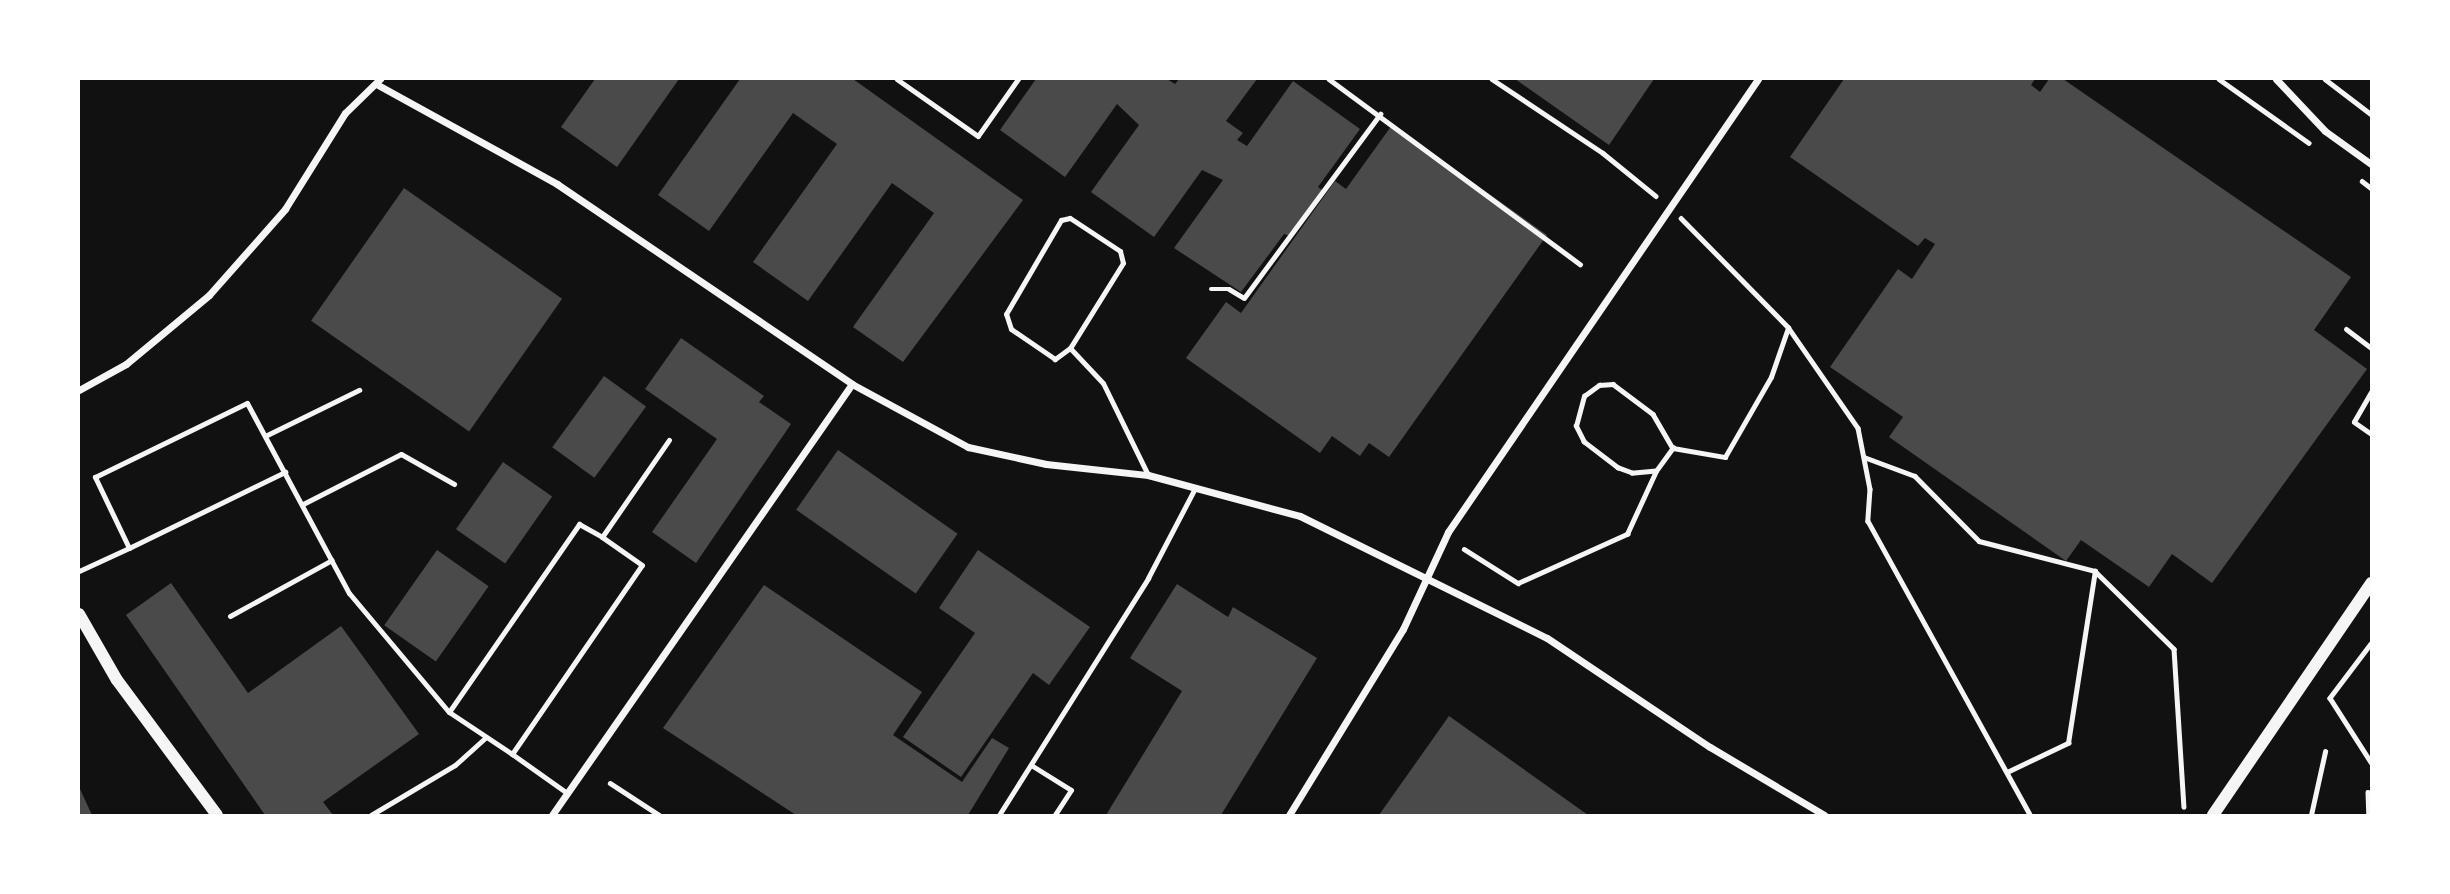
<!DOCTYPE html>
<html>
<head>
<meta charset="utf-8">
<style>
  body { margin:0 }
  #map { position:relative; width:2450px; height:894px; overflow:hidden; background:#111; font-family:"Exo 2",sans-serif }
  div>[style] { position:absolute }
  .building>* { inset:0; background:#4a4a4a; transform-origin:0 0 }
  .path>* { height:4.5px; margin:-2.25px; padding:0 2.25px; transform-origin:2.25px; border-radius:2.25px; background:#f5f5f5 }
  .service>* { height:5px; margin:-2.5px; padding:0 2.5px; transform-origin:2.5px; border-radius:2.5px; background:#f5f5f5 }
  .minor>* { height:7px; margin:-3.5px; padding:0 3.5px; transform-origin:3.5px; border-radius:3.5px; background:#f5f5f5 }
  .tertiary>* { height:12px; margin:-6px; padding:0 6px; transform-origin:6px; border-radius:6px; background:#f5f5f5 }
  span { translate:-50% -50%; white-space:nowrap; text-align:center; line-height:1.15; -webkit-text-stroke:6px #fff; paint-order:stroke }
  .frame { position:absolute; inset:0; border:80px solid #fff; pointer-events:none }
</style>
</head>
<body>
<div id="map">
  <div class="building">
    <div style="clip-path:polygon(595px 79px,679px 79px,617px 167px,561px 127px)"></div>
    <div style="clip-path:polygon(740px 79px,853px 79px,1023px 200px,903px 362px,853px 327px,934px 213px,892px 183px,808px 301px,753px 262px,837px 144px,793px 113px,709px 231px,658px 195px)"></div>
    <div style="clip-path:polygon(1036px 79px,1167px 79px,1175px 84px,1179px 79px,1257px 79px,1226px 121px,1243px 133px,1237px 140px,1247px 146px,1293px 81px,1360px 129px,1318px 187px,1324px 191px,1290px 236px,1284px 234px,1241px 292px,1174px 248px,1223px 180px,1202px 170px,1154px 237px,1091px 192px,1139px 125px,1117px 104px,1065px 177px,1000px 130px)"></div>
    <div style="clip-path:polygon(1515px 79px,1654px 79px,1609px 145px)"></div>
    <div style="clip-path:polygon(1844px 79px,2035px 79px,2031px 85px,2040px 92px,2049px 79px,2063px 79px,2351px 277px,2314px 330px,2367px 369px,2212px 583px,2172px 554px,2149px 587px,2081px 540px,2066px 561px,1889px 437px,1903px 417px,1830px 367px,1898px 269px,1912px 279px,1935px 244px,1925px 238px,1918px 246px,1790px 157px)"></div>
    <div style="clip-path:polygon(1392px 125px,1547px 235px,1389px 457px,1369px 443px,1360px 456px,1332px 436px,1320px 453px,1186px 358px,1226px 302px,1241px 313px,1335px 181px,1346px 189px)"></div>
    <div style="left:404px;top:188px;width:193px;height:162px;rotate:35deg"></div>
    <div style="clip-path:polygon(681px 338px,764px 396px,759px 402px,791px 424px,696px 563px,652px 532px,717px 439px,645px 389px)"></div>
    <div style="left:604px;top:376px;width:52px;height:88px;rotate:36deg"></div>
    <div style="left:838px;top:450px;width:146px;height:73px;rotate:35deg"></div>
    <div style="left:503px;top:462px;width:60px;height:82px;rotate:35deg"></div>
    <div style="left:437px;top:550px;width:63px;height:92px;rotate:35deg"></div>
    <div style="clip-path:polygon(978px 550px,1090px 627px,1049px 685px,1033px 673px,961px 777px,903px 737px,975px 633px,939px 608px)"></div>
    <div style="clip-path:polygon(171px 583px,248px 693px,341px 626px,419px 734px,323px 802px,333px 815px,265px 815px,126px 615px)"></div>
    <div style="clip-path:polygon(1177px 584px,1228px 617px,1233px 607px,1317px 658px,1221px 815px,1106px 815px,1182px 691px,1130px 658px)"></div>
    <div style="clip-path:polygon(764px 585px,922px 692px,893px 735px,962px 782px,992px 738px,1009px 748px,968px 815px,796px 815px,663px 728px)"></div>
    <div style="clip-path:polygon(1449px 716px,1588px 815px,1379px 815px)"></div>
    <div style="clip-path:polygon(79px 787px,92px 815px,79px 815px)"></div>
  </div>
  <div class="path">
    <div style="left:897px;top:79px;width:99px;rotate:35.1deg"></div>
    <div style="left:978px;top:136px;width:70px;rotate:-54.9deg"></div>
    <div style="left:1329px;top:79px;width:312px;rotate:36.4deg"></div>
    <div style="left:1492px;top:79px;width:133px;rotate:33.7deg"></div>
    <div style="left:1603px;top:153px;width:68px;rotate:39.1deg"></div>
    <div style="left:2219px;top:79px;width:110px;rotate:35.4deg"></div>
    <div style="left:2325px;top:79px;width:58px;rotate:37.3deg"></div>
    <div style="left:2362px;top:181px;width:11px;rotate:38deg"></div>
    <div style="left:1681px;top:218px;width:153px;rotate:45.5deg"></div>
    <div style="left:1788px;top:327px;width:123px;rotate:55.3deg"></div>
    <div style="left:1858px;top:428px;width:62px;rotate:78.9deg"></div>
    <div style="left:1870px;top:489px;width:32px;rotate:94deg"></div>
    <div style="left:1868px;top:521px;width:336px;rotate:61.1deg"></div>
    <div style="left:1211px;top:289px;width:18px"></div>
    <div style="left:1229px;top:289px;width:17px;rotate:31deg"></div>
    <div style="left:1244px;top:298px;width:229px;rotate:-53.5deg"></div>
    <div style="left:1864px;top:457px;width:54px;rotate:20.4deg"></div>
    <div style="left:1915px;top:476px;width:91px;rotate:45.4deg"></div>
    <div style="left:1979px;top:541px;width:120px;rotate:14.5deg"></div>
    <div style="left:1656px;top:471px;width:24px;rotate:175deg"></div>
    <div style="left:1632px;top:473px;width:15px;rotate:-160deg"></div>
    <div style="left:1618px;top:468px;width:43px;rotate:-142.6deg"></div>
    <div style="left:1584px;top:442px;width:18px;rotate:-117deg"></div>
    <div style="left:1576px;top:426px;width:31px;rotate:-75deg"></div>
    <div style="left:1584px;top:396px;width:19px;rotate:-36deg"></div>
    <div style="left:1599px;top:385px;width:14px;rotate:-4deg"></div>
    <div style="left:1613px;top:384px;width:50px;rotate:36.9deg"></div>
    <div style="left:1653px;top:414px;width:39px;rotate:60deg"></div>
    <div style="left:1673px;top:448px;width:53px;rotate:9.8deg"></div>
    <div style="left:1725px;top:457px;width:92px;rotate:-60.1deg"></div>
    <div style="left:1771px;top:377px;width:52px;rotate:-70.9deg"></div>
    <div style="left:1464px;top:549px;width:64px;rotate:32.2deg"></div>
    <div style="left:1518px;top:583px;width:120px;rotate:-24.2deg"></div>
    <div style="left:1627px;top:534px;width:69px;rotate:-65.3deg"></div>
    <div style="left:1656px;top:471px;width:29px;rotate:-54deg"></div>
    <div style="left:2371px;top:644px;width:68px;rotate:127.2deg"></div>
    <div style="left:2330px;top:698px;width:76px;rotate:57.4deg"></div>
    <div style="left:2007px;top:772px;width:68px;rotate:-25.4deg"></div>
    <div style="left:2068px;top:743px;width:174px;rotate:-81.1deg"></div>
    <div style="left:2095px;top:571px;width:111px;rotate:44.6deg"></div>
    <div style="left:2174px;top:649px;width:158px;rotate:86.4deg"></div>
    <div style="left:610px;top:783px;width:59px;rotate:33.1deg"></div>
    <div style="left:2368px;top:792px;width:23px;rotate:88deg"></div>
    <div style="left:2311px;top:815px;width:65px;rotate:-77.5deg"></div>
  </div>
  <div class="service">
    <div style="left:2346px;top:329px;width:31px;rotate:37deg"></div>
    <div style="left:1070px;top:348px;width:19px;rotate:144deg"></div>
    <div style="left:1055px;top:359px;width:53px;rotate:-145.7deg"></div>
    <div style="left:1011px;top:329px;width:16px;rotate:-108deg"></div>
    <div style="left:1006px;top:314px;width:109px;rotate:-59.7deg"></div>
    <div style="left:1061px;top:220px;width:9px;rotate:-13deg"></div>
    <div style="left:1070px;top:218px;width:60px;rotate:33.4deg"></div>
    <div style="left:1120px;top:251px;width:12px;rotate:76deg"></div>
    <div style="left:1123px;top:263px;width:100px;rotate:121.9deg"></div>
    <div style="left:1070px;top:348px;width:48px;rotate:46.7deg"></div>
    <div style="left:1103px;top:383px;width:102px;rotate:63.9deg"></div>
    <div style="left:2371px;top:392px;width:34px;rotate:120deg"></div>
    <div style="left:2354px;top:422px;width:21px;rotate:35deg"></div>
    <div style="left:265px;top:436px;width:105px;rotate:-26.1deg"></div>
    <div style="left:303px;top:504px;width:110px;rotate:-27deg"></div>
    <div style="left:401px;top:454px;width:61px;rotate:29.5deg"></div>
    <div style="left:129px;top:548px;width:174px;rotate:-26deg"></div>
    <div style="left:79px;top:571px;width:55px;rotate:-24.7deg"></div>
    <div style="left:129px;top:548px;width:79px;rotate:-115.6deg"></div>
    <div style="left:95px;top:477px;width:169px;rotate:-26deg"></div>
    <div style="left:247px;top:403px;width:216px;rotate:61.8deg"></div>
    <div style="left:349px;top:593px;width:155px;rotate:50deg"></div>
    <div style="left:449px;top:712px;width:76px;rotate:33.7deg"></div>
    <div style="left:512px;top:754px;width:229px;rotate:-55.5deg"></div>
    <div style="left:642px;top:565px;width:49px;rotate:-145deg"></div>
    <div style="left:602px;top:537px;width:118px;rotate:-55.4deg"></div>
    <div style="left:230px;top:616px;width:116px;rotate:-28.8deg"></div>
    <div style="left:449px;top:712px;width:229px;rotate:-55.3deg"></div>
    <div style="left:579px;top:524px;width:26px;rotate:29deg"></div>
    <div style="left:512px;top:754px;width:67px;rotate:35.3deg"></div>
    <div style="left:1031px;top:765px;width:47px;rotate:32deg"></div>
    <div style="left:1071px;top:790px;width:30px;rotate:123deg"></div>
    <div style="left:371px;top:815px;width:98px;rotate:-30.8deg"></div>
    <div style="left:455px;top:765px;width:40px;rotate:-42deg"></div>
    <div style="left:999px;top:815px;width:280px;rotate:-57.8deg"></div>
    <div style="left:1148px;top:578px;width:102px;rotate:-62.4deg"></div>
  </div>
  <div class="minor">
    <div style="left:2276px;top:79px;width:71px;rotate:46.7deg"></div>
    <div style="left:2325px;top:131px;width:57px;rotate:35.7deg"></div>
    <div style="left:378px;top:85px;width:205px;rotate:28.9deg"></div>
    <div style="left:557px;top:184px;width:356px;rotate:34.1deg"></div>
    <div style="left:852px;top:384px;width:132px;rotate:28.5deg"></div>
    <div style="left:968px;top:447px;width:80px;rotate:12.3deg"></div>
    <div style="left:1046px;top:464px;width:103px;rotate:6.2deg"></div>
    <div style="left:1148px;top:475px;width:157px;rotate:15.1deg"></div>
    <div style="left:1300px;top:516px;width:275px;rotate:26.3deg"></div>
    <div style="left:1547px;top:638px;width:196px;rotate:33.8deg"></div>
    <div style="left:1710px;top:747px;width:133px;rotate:30.8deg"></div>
    <div style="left:79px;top:390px;width:54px;rotate:-29deg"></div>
    <div style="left:126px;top:364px;width:108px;rotate:-39.7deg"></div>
    <div style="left:209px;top:295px;width:115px;rotate:-48.5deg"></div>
    <div style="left:285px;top:209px;width:113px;rotate:-58deg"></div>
    <div style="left:345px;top:113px;width:49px;rotate:-44.2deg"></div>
    <div style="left:552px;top:815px;width:525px;rotate:-55.16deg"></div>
    <div style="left:1289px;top:815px;width:218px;rotate:-58.5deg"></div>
    <div style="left:1403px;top:629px;width:107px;rotate:-65.1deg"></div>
    <div style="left:1448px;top:532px;width:549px;rotate:-55.62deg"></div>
  </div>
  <div class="tertiary">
    <div style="left:79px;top:614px;width:76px;rotate:60.1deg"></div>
    <div style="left:117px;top:680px;width:168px;rotate:53.5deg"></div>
    <div style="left:2213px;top:815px;width:281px;rotate:-55.7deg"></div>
  </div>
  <div class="frame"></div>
</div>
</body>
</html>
